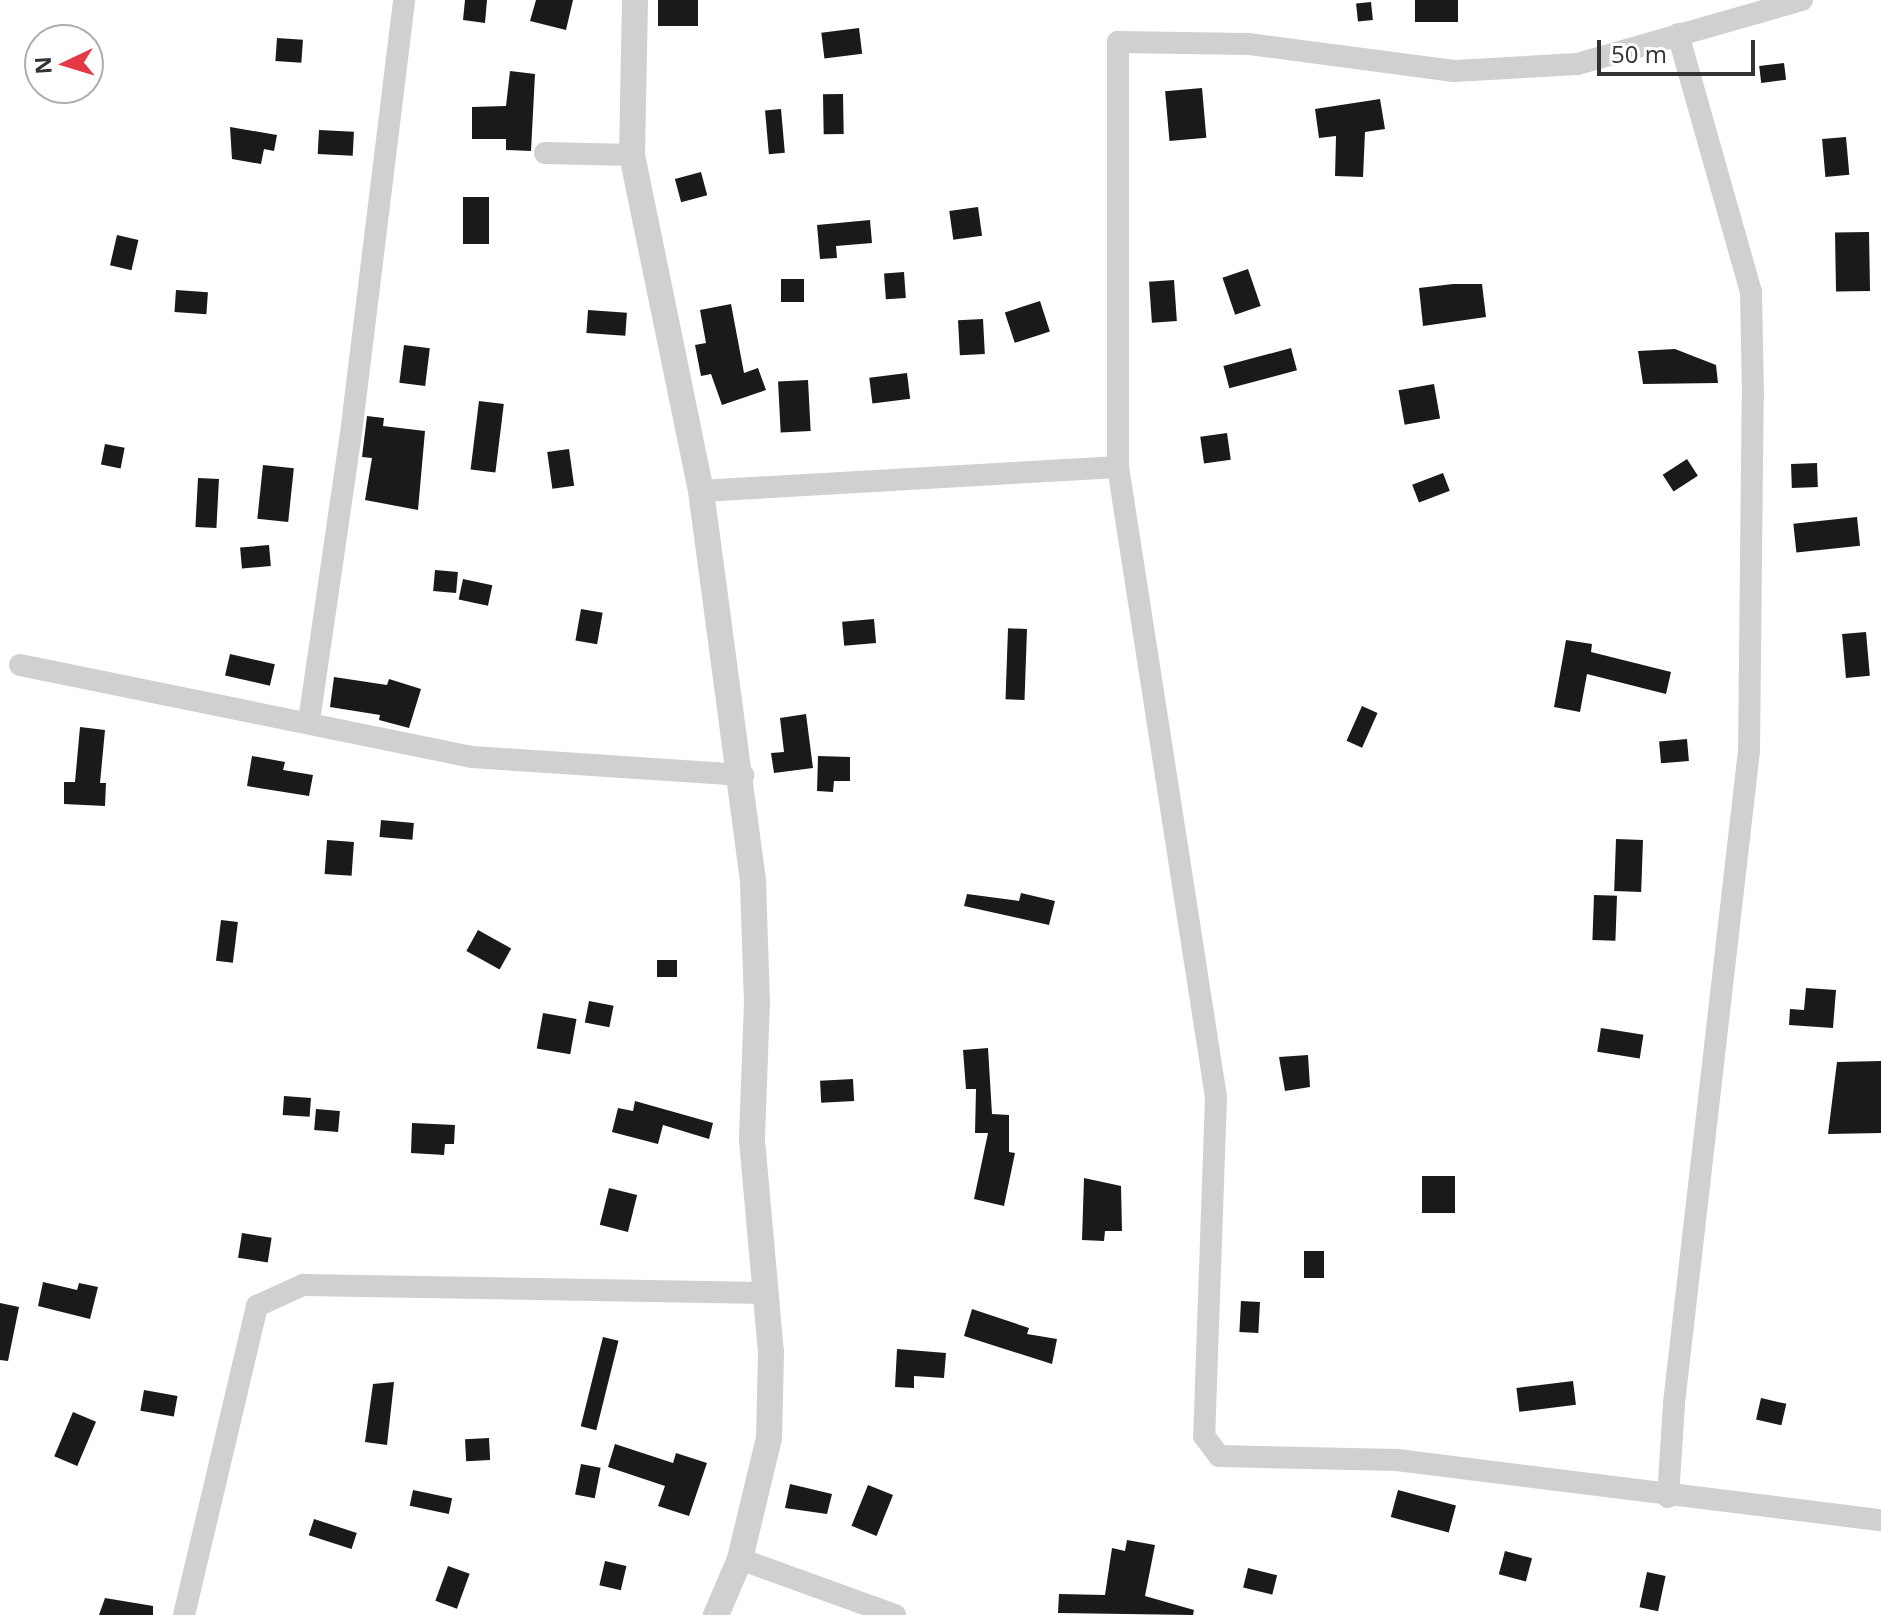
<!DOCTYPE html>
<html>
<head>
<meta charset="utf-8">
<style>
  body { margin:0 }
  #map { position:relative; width:1881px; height:1615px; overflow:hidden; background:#fff; font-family:"Open Sans",sans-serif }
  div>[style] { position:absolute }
  .building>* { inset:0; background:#1a1a1a; transform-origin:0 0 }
  .minor>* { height:22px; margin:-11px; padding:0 11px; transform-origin:11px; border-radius:11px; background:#d0d0d0 }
  .tertiary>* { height:26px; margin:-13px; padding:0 13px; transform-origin:13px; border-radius:13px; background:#d0d0d0 }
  span { translate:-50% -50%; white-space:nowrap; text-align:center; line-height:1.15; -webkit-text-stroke:8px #fff; paint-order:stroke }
  .north { position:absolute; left:24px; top:24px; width:80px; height:80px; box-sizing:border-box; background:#fff; border:2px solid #adadad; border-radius:50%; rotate:266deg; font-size:22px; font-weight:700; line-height:32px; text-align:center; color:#333 }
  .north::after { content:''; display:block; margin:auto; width:28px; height:36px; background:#e63946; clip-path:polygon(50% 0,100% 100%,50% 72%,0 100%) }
  .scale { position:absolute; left:1597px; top:40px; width:158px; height:36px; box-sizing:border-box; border:4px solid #333; border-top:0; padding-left:10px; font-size:24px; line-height:28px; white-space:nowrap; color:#333; -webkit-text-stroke:6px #fff; paint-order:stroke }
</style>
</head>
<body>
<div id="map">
  <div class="building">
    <div style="clip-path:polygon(465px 0,487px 0,485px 23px,463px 20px)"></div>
    <div style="clip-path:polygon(536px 0,573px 0,566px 30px,530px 21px)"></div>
    <div style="left:658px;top:0;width:40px;height:26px"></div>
    <div style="left:1415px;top:0;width:43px;height:22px"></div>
    <div style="left:1371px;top:2px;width:18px;height:15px;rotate:84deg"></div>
    <div style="left:859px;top:28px;width:26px;height:38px;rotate:83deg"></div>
    <div style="left:277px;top:38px;width:26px;height:23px;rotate:4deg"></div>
    <div style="left:1784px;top:63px;width:17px;height:25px;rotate:83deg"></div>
    <div style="clip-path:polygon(510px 71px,535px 74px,531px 151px,506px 150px,506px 139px,472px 139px,472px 107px,506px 106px)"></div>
    <div style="left:1202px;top:88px;width:50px;height:37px;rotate:85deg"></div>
    <div style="left:843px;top:94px;width:40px;height:20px;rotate:89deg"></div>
    <div style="clip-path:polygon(1380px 99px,1385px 129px,1365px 132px,1363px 177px,1335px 176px,1336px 136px,1319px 138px,1315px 109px)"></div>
    <div style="left:781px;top:109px;width:44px;height:16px;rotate:85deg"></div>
    <div style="clip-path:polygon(230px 127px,277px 135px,274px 151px,264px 149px,261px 164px,232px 159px)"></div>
    <div style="left:319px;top:130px;width:35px;height:24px;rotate:3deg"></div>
    <div style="left:1846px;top:137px;width:38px;height:24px;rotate:85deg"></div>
    <div style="left:701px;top:172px;width:24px;height:27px;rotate:75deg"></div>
    <div style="left:463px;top:197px;width:26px;height:47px"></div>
    <div style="left:978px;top:207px;width:29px;height:29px;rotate:82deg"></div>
    <div style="clip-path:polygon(870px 220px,872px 243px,836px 246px,837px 258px,820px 259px,817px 225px)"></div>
    <div style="left:1869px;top:232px;width:59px;height:34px;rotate:89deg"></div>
    <div style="left:117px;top:235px;width:22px;height:31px;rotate:13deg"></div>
    <div style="left:1248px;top:269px;width:39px;height:27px;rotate:71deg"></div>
    <div style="left:904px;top:272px;width:26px;height:20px;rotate:86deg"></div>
    <div style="left:804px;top:279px;width:23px;height:23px;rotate:90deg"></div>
    <div style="left:1174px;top:280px;width:41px;height:25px;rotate:86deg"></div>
    <div style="clip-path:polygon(1453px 284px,1482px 284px,1486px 317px,1423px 326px,1419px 288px)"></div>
    <div style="left:176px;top:290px;width:32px;height:22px;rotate:4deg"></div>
    <div style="left:1040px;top:301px;width:32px;height:37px;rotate:72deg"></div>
    <div style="clip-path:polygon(731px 304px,744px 373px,758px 368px,766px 390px,722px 405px,711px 374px,701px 376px,695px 345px,706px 343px,700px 310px)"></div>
    <div style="left:588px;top:310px;width:39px;height:23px;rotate:4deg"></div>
    <div style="left:983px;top:319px;width:35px;height:25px;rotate:87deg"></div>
    <div style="left:404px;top:345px;width:26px;height:38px;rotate:7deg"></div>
    <div style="left:1291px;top:348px;width:23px;height:70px;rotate:75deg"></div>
    <div style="clip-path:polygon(1675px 349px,1716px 365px,1718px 383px,1643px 384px,1638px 351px)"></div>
    <div style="left:907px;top:373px;width:26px;height:38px;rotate:83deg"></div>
    <div style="left:808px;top:380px;width:51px;height:30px;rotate:87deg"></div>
    <div style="left:1434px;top:384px;width:35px;height:36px;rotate:80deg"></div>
    <div style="left:479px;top:401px;width:25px;height:69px;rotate:7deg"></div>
    <div style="clip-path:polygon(367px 416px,384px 418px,383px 426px,425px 431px,418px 510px,365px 500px,372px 458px,362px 457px)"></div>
    <div style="left:1227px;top:433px;width:27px;height:27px;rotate:82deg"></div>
    <div style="left:105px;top:444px;width:20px;height:21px;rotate:11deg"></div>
    <div style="left:569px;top:449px;width:37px;height:22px;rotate:82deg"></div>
    <div style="left:1687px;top:459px;width:20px;height:29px;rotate:57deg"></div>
    <div style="left:1817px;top:463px;width:24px;height:26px;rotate:88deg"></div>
    <div style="left:263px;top:465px;width:31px;height:54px;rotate:6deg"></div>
    <div style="left:1443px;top:473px;width:19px;height:33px;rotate:69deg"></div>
    <div style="left:198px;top:478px;width:21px;height:49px;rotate:3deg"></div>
    <div style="left:1857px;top:517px;width:29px;height:64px;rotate:84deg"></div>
    <div style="left:269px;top:545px;width:21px;height:29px;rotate:85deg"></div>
    <div style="left:435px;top:570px;width:23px;height:21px;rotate:5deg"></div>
    <div style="left:463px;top:579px;width:30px;height:21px;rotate:12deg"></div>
    <div style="left:581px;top:609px;width:22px;height:32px;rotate:10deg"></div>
    <div style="left:874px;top:619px;width:24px;height:32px;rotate:85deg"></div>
    <div style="left:1027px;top:629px;width:71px;height:19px;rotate:92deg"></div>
    <div style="left:1866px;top:632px;width:44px;height:24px;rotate:85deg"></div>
    <div style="clip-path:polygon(1566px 640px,1592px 644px,1591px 652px,1671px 672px,1666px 694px,1587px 674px,1580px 712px,1554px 707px)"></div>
    <div style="left:230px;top:654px;width:46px;height:22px;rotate:13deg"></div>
    <div style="clip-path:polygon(334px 677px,387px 685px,389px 679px,421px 689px,409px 728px,379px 720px,380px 715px,330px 707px)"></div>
    <div style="left:1362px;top:706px;width:17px;height:38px;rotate:24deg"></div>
    <div style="clip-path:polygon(806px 714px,813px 768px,774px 773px,771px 753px,784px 752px,780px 718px)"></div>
    <div style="clip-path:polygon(80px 727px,105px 730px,100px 783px,106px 783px,105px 806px,64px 804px,64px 782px,75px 782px)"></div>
    <div style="left:1687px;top:739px;width:22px;height:28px;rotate:85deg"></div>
    <div style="clip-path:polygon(252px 756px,285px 762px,283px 770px,313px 775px,309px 796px,247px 786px)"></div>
    <div style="clip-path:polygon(818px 756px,850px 757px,850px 781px,834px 781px,833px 792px,817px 791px)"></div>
    <div style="left:381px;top:820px;width:33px;height:17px;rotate:5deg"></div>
    <div style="left:1616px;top:839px;width:27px;height:52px;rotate:2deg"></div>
    <div style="left:327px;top:840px;width:27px;height:34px;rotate:4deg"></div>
    <div style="clip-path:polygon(1021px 893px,1055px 901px,1049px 925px,964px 906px,967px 894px,1019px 901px)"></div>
    <div style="left:1594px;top:895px;width:23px;height:45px;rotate:2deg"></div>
    <div style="left:221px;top:920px;width:17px;height:41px;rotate:7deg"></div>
    <div style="left:478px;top:930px;width:38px;height:24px;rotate:29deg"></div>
    <div style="left:657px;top:960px;width:20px;height:17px"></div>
    <div style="clip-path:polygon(1806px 988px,1836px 990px,1833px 1028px,1789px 1025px,1790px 1009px,1804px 1010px)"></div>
    <div style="left:589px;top:1001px;width:25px;height:22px;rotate:11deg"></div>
    <div style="left:543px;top:1013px;width:34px;height:36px;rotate:10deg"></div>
    <div style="left:1601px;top:1028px;width:43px;height:24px;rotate:9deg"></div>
    <div style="clip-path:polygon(988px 1048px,992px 1114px,1009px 1115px,1009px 1152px,1015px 1153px,1004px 1206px,974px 1199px,988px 1133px,975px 1133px,976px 1089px,966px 1089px,963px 1050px)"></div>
    <div style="clip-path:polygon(1308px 1055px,1310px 1087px,1285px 1091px,1279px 1057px)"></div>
    <div style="clip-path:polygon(1881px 1061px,1881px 1133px,1828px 1134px,1837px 1062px)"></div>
    <div style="left:853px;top:1079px;width:22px;height:33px;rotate:87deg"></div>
    <div style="left:284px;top:1096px;width:27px;height:19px;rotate:4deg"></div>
    <div style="clip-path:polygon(635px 1101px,713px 1123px,709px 1139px,663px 1125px,658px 1144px,612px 1132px,618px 1108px,633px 1111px)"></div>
    <div style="left:316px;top:1109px;width:24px;height:21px;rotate:5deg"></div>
    <div style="clip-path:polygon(412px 1123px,455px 1125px,454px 1144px,445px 1144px,444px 1155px,411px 1153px)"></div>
    <div style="left:1422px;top:1176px;width:33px;height:37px"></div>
    <div style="clip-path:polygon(1084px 1178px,1121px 1186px,1122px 1231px,1105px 1231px,1104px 1241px,1082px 1240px)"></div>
    <div style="left:609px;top:1188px;width:29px;height:38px;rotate:14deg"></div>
    <div style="left:242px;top:1233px;width:30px;height:25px;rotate:9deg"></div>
    <div style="left:1304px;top:1251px;width:20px;height:27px"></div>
    <div style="clip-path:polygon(43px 1282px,77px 1290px,79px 1283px,98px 1287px,90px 1319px,38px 1306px)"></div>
    <div style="left:1241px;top:1301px;width:19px;height:31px;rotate:3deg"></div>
    <div style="clip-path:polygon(0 1303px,19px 1307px,8px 1361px,0 1360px)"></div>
    <div style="clip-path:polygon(972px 1309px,1029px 1328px,1027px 1334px,1057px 1339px,1052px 1364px,964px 1336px)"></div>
    <div style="left:603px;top:1337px;width:16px;height:92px;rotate:14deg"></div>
    <div style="clip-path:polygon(897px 1349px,946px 1353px,944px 1378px,914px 1376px,914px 1388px,895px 1387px)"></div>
    <div style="left:1573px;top:1381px;width:24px;height:57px;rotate:83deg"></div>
    <div style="clip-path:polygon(394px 1382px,387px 1445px,365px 1442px,373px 1384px)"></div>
    <div style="left:144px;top:1390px;width:34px;height:21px;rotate:10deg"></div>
    <div style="left:1761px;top:1398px;width:26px;height:22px;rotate:13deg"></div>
    <div style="left:73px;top:1412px;width:25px;height:48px;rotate:23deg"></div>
    <div style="left:489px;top:1438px;width:22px;height:24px;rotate:87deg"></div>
    <div style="clip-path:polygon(615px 1444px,673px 1463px,676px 1453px,707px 1463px,689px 1516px,658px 1506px,665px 1486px,608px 1467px)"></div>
    <div style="left:581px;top:1464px;width:20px;height:31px;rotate:11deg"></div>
    <div style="clip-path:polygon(790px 1484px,832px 1494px,827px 1514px,785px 1508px)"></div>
    <div style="left:868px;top:1485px;width:27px;height:44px;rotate:22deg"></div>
    <div style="left:413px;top:1490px;width:40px;height:16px;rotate:12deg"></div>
    <div style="left:1398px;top:1490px;width:60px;height:28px;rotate:15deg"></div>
    <div style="left:314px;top:1519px;width:45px;height:17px;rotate:18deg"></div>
    <div style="clip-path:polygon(1127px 1540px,1155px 1545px,1145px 1596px,1194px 1610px,1193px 1615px,1058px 1613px,1059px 1594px,1105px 1595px,1112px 1548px,1125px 1551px)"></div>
    <div style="left:1505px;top:1551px;width:28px;height:24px;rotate:15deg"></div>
    <div style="left:605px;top:1561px;width:22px;height:25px;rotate:13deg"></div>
    <div style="left:448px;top:1566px;width:23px;height:37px;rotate:20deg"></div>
    <div style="left:1248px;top:1568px;width:30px;height:20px;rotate:14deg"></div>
    <div style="left:1647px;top:1572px;width:19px;height:36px;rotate:12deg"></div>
    <div style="clip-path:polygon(105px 1598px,153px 1606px,153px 1615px,99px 1615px)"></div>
  </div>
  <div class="minor">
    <div style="left:1802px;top:0;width:234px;rotate:164.1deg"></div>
    <div style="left:1577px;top:64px;width:123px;rotate:176.7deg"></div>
    <div style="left:1454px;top:71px;width:208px;rotate:-172.5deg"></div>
    <div style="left:1248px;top:44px;width:130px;rotate:-179.1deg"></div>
    <div style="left:1118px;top:42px;width:425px;rotate:90deg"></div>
    <div style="left:1118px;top:467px;width:638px;rotate:81.16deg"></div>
    <div style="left:1216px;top:1097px;width:339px;rotate:92deg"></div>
    <div style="left:1204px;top:1436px;width:25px;rotate:53deg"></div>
    <div style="left:1219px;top:1456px;width:178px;rotate:1.3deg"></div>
    <div style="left:1397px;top:1460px;width:488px;rotate:7.1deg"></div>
    <div style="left:545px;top:153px;width:87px;rotate:1.3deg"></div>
    <div style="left:701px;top:491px;width:418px;rotate:-3.3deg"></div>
    <div style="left:20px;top:665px;width:461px;rotate:11.5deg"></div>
    <div style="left:472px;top:757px;width:272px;rotate:3.8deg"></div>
    <div style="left:309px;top:721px;width:299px;rotate:-81.7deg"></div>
    <div style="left:352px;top:425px;width:428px;rotate:-83deg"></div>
    <div style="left:1668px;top:1497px;width:94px;rotate:-86.3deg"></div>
    <div style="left:1674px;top:1403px;width:656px;rotate:-83.44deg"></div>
    <div style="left:1749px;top:751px;width:355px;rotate:-89.4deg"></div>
    <div style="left:1753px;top:396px;width:104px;rotate:-91.1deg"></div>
    <div style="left:1751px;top:292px;width:268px;rotate:-105.8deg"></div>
    <div style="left:740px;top:1559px;width:165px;rotate:19.9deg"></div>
    <div style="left:184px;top:1615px;width:318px;rotate:-76.7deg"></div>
    <div style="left:257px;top:1306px;width:51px;rotate:-24.5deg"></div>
    <div style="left:303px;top:1285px;width:463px;rotate:1deg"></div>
  </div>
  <div class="tertiary">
    <div style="left:635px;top:0;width:155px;rotate:91.1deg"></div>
    <div style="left:632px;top:155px;width:343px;rotate:78.4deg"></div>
    <div style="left:701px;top:491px;width:394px;rotate:82.4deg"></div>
    <div style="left:753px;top:882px;width:119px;rotate:88.1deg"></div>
    <div style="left:757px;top:1001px;width:139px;rotate:92.1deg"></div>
    <div style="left:752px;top:1140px;width:213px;rotate:84.9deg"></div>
    <div style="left:771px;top:1352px;width:86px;rotate:91.3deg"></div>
    <div style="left:769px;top:1438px;width:124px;rotate:103.5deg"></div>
    <div style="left:740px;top:1559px;width:61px;rotate:113.2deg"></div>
  </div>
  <div class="north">N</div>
  <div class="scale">50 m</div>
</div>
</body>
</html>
